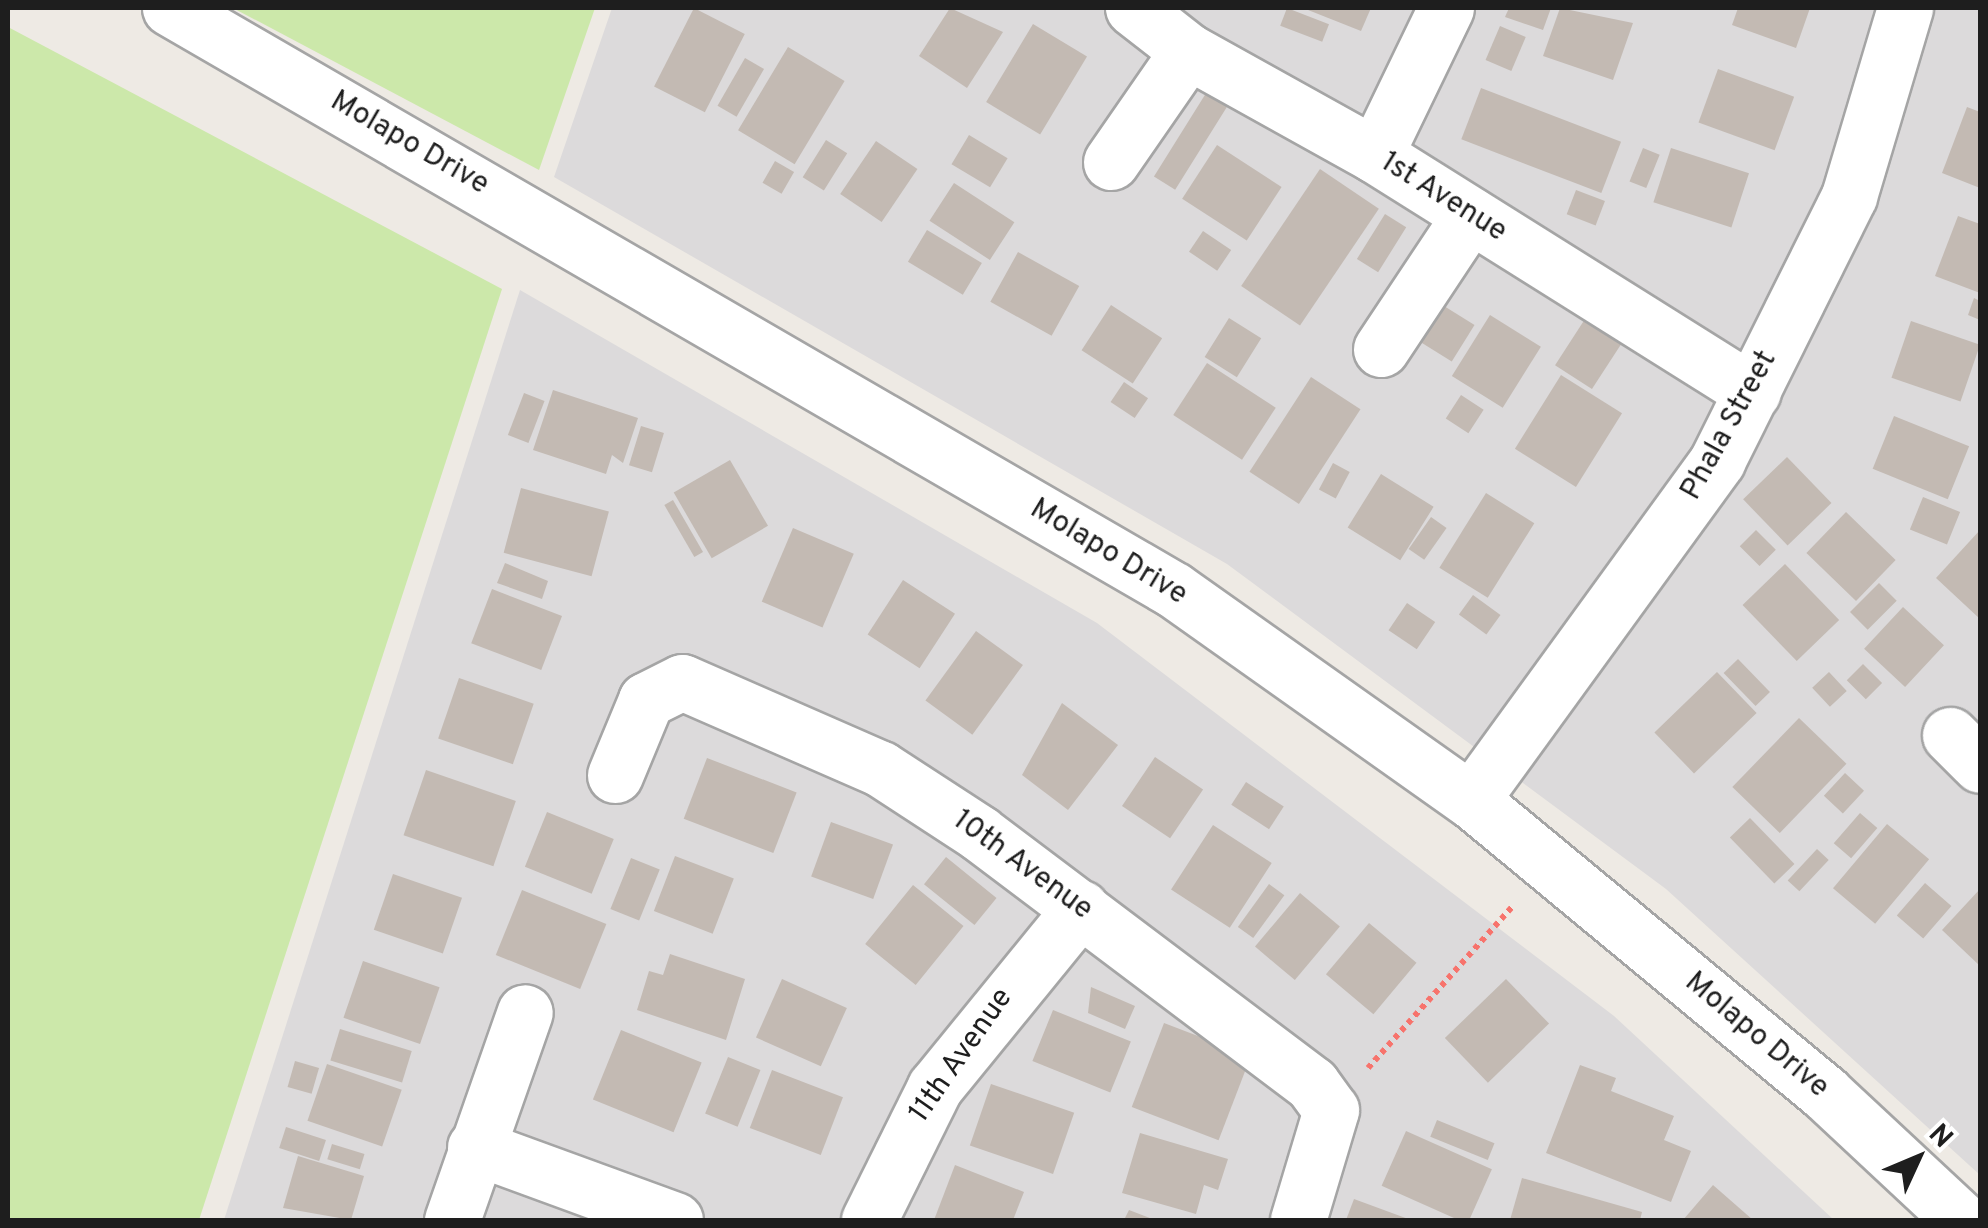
<!DOCTYPE html>
<html>
<head>
<meta charset="utf-8">
<style>
  body { margin:0 }
  #map { position:relative; width:1988px; height:1228px; overflow:hidden; background:#eeeae4; font-family:Overpass,sans-serif }
  div>[style] { position:absolute }
  .residential>* { inset:0; background:#dcdadb }
  .grass>* { inset:0; background:#cce8aa }
  .building>* { inset:0; background:#c3bab3; transform-origin:0 0 }
  .path>* { height:6px; margin-top:-3px; transform-origin:0; background:repeating-linear-gradient(90deg,#f7736c 0 5px,transparent 0 10px) }
  .roads { filter:drop-shadow(2px 0 #a5a5a5) drop-shadow(-2px 0 #a5a5a5) drop-shadow(0 2px #a5a5a5) drop-shadow(0 -2px #a5a5a5) }
  .minor>* { height:55px; margin:-27.5px; padding:0 27.5px; transform-origin:27.5px; border-radius:27.5px; background:#fff }
  span { translate:-50% -50%; white-space:nowrap; text-align:center; line-height:1.15; -webkit-text-stroke:10px #fff; paint-order:stroke }
  .street-label { font-size:30px; color:#1e1e1e }
  .frame { position:absolute; inset:0; border:10px solid #1e1e1e; pointer-events:none }
  .north { position:absolute; left:1868px; top:1108px; width:100px; height:100px; -webkit-text-stroke:8px #fff; paint-order:stroke; rotate:46deg; font-size:28px; font-weight:700; line-height:40px; text-align:center; color:#1e1e1e }
  .north::after { content:''; display:block; margin:auto; width:35px; height:45px; background:#1e1e1e; clip-path:polygon(50% 0,100% 100%,50% 72%,0 100%) }
</style>
</head>
<body>
<div id="map">
  <div class="residential">
    <div style="clip-path:polygon(612px 8px,1980px 8px,1980px 1175px,1666px 889px,1227px 564px,554px 177px)"></div>
    <div style="clip-path:polygon(520px 290px,1097px 623px,1614px 1016px,1834px 1220px,224px 1220px)"></div>
  </div>
  <div class="grass">
    <div style="clip-path:polygon(233px 8px,595px 8px,539px 170px)"></div>
    <div style="clip-path:polygon(8px 27px,502px 289px,199px 1220px,8px 1220px)"></div>
  </div>
  <div class="building">
    <div style="left:694px;top:8px;width:57px;height:88px;rotate:27deg"></div>
    <div style="clip-path:polygon(950px 8px,1003px 32px,967px 88px,919px 56px)"></div>
    <div style="left:1287px;top:8px;width:45px;height:19px;rotate:21deg"></div>
    <div style="clip-path:polygon(1303px 8px,1371px 8px,1361px 31px)"></div>
    <div style="clip-path:polygon(1509px 8px,1551px 8px,1543px 30px,1505px 17px)"></div>
    <div style="clip-path:polygon(1560px 8px,1633px 23px,1613px 80px,1543px 56px)"></div>
    <div style="clip-path:polygon(1738px 8px,1810px 8px,1796px 48px,1732px 25px)"></div>
    <div style="left:1033px;top:24px;width:63px;height:91px;rotate:31deg"></div>
    <div style="left:1500px;top:26px;width:28px;height:37px;rotate:23deg"></div>
    <div style="left:788px;top:47px;width:66px;height:97px;rotate:31deg"></div>
    <div style="left:745px;top:58px;width:22px;height:55px;rotate:30deg"></div>
    <div style="left:1718px;top:69px;width:81px;height:57px;rotate:20deg"></div>
    <div style="left:1481px;top:88px;width:150px;height:55px;rotate:21deg"></div>
    <div style="left:1208px;top:90px;width:25px;height:102px;rotate:32deg"></div>
    <div style="clip-path:polygon(1967px 107px,1980px 112px,1980px 188px,1942px 173px)"></div>
    <div style="left:969px;top:135px;width:45px;height:34px;rotate:31deg"></div>
    <div style="left:826px;top:140px;width:25px;height:44px;rotate:32deg"></div>
    <div style="left:876px;top:141px;width:50px;height:64px;rotate:34deg"></div>
    <div style="left:1217px;top:145px;width:77px;height:64px;rotate:33deg"></div>
    <div style="left:1643px;top:148px;width:18px;height:36px;rotate:22deg"></div>
    <div style="left:1671px;top:148px;width:82px;height:57px;rotate:18deg"></div>
    <div style="left:775px;top:161px;width:22px;height:25px;rotate:30deg"></div>
    <div style="left:1320px;top:169px;width:71px;height:141px;rotate:34deg"></div>
    <div style="left:954px;top:183px;width:72px;height:45px;rotate:33deg"></div>
    <div style="left:1576px;top:190px;width:31px;height:26px;rotate:21deg"></div>
    <div style="left:1385px;top:214px;width:25px;height:53px;rotate:32deg"></div>
    <div style="clip-path:polygon(1958px 216px,1980px 224px,1980px 293px,1935px 276px)"></div>
    <div style="left:927px;top:230px;width:64px;height:37px;rotate:31deg"></div>
    <div style="left:1203px;top:231px;width:34px;height:25px;rotate:34deg"></div>
    <div style="left:1018px;top:252px;width:70px;height:57px;rotate:29deg"></div>
    <div style="clip-path:polygon(1974px 298px,1980px 301px,1980px 320px,1968px 315px)"></div>
    <div style="left:1111px;top:305px;width:61px;height:54px;rotate:33deg"></div>
    <div style="left:1444px;top:306px;width:36px;height:43px;rotate:32deg"></div>
    <div style="left:1490px;top:315px;width:60px;height:72px;rotate:32deg"></div>
    <div style="left:1229px;top:318px;width:38px;height:46px;rotate:32deg"></div>
    <div style="left:1585px;top:319px;width:44px;height:55px;rotate:33deg"></div>
    <div style="left:1911px;top:321px;width:73px;height:60px;rotate:19deg"></div>
    <div style="left:1207px;top:363px;width:82px;height:62px;rotate:33deg"></div>
    <div style="left:1561px;top:375px;width:72px;height:87px;rotate:32deg"></div>
    <div style="left:1311px;top:377px;width:59px;height:113px;rotate:33deg"></div>
    <div style="left:1124px;top:382px;width:29px;height:24px;rotate:34deg"></div>
    <div style="clip-path:polygon(553px 390px,638px 418px,623px 463px,612px 455px,606px 474px,533px 450px)"></div>
    <div style="left:524px;top:393px;width:22px;height:45px;rotate:21deg"></div>
    <div style="left:1461px;top:395px;width:27px;height:28px;rotate:33deg"></div>
    <div style="left:1894px;top:416px;width:81px;height:57px;rotate:22deg"></div>
    <div style="left:641px;top:426px;width:24px;height:41px;rotate:17deg"></div>
    <div style="left:1787px;top:457px;width:64px;height:61px;rotate:46deg"></div>
    <div style="left:730px;top:460px;width:76px;height:65px;rotate:60deg"></div>
    <div style="left:1333px;top:463px;width:19px;height:30px;rotate:28deg"></div>
    <div style="left:1381px;top:474px;width:62px;height:63px;rotate:32deg"></div>
    <div style="left:521px;top:488px;width:91px;height:67px;rotate:15deg"></div>
    <div style="left:1486px;top:493px;width:57px;height:88px;rotate:32deg"></div>
    <div style="left:1923px;top:497px;width:40px;height:35px;rotate:22deg"></div>
    <div style="left:673px;top:500px;width:60px;height:10px;rotate:60deg"></div>
    <div style="left:1846px;top:512px;width:69px;height:57px;rotate:44deg"></div>
    <div style="left:1431px;top:517px;width:19px;height:39px;rotate:35deg"></div>
    <div style="left:793px;top:528px;width:66px;height:80px;rotate:23deg"></div>
    <div style="left:1756px;top:530px;width:28px;height:23px;rotate:45deg"></div>
    <div style="clip-path:polygon(1980px 530px,1980px 619px,1936px 578px)"></div>
    <div style="clip-path:polygon(505px 563px,548px 581px,542px 599px,497px 583px)"></div>
    <div style="left:1785px;top:564px;width:78px;height:59px;rotate:46deg"></div>
    <div style="left:903px;top:580px;width:62px;height:65px;rotate:33deg"></div>
    <div style="left:1879px;top:583px;width:25px;height:41px;rotate:45deg"></div>
    <div style="left:492px;top:589px;width:75px;height:58px;rotate:21deg"></div>
    <div style="left:1473px;top:595px;width:34px;height:24px;rotate:36deg"></div>
    <div style="left:1407px;top:603px;width:34px;height:33px;rotate:34deg"></div>
    <div style="left:1903px;top:607px;width:56px;height:57px;rotate:43deg"></div>
    <div style="left:976px;top:631px;width:58px;height:86px;rotate:36deg"></div>
    <div style="left:1738px;top:659px;width:46px;height:20px;rotate:46deg"></div>
    <div style="left:1863px;top:664px;width:27px;height:23px;rotate:45deg"></div>
    <div style="left:1717px;top:672px;width:57px;height:87px;rotate:46deg"></div>
    <div style="left:1829px;top:672px;width:26px;height:23px;rotate:47deg"></div>
    <div style="left:459px;top:678px;width:79px;height:64px;rotate:19deg"></div>
    <div style="clip-path:polygon(1062px 703px,1118px 745px,1068px 810px,1022px 775px)"></div>
    <div style="left:1799px;top:718px;width:66px;height:96px;rotate:44deg"></div>
    <div style="left:1155px;top:757px;width:58px;height:59px;rotate:34deg"></div>
    <div style="left:707px;top:758px;width:96px;height:65px;rotate:21deg"></div>
    <div style="left:426px;top:770px;width:95px;height:69px;rotate:19deg"></div>
    <div style="left:1845px;top:773px;width:26px;height:31px;rotate:43deg"></div>
    <div style="left:1246px;top:782px;width:45px;height:27px;rotate:33deg"></div>
    <div style="left:547px;top:812px;width:72px;height:59px;rotate:22deg"></div>
    <div style="left:1860px;top:813px;width:23px;height:40px;rotate:41deg"></div>
    <div style="left:1750px;top:818px;width:64px;height:28px;rotate:46deg"></div>
    <div style="left:831px;top:822px;width:66px;height:58px;rotate:20deg"></div>
    <div style="left:1887px;top:824px;width:55px;height:84px;rotate:40deg"></div>
    <div style="left:1213px;top:825px;width:70px;height:77px;rotate:33deg"></div>
    <div style="left:1817px;top:849px;width:16px;height:43px;rotate:43deg"></div>
    <div style="left:675px;top:856px;width:63px;height:59px;rotate:21deg"></div>
    <div style="left:946px;top:857px;width:65px;height:35px;rotate:39deg"></div>
    <div style="left:631px;top:858px;width:31px;height:55px;rotate:22deg"></div>
    <div style="left:393px;top:874px;width:73px;height:59px;rotate:19deg"></div>
    <div style="left:1925px;top:883px;width:35px;height:43px;rotate:41deg"></div>
    <div style="left:1269px;top:884px;width:19px;height:53px;rotate:36deg"></div>
    <div style="left:913px;top:885px;width:65px;height:76px;rotate:39deg"></div>
    <div style="clip-path:polygon(1980px 889px,1980px 966px,1942px 930px)"></div>
    <div style="left:522px;top:890px;width:91px;height:70px;rotate:22deg"></div>
    <div style="left:1300px;top:893px;width:52px;height:70px;rotate:40deg"></div>
    <div style="left:1369px;top:923px;width:62px;height:67px;rotate:40deg"></div>
    <div style="clip-path:polygon(670px 954px,745px 979px,726px 1040px,637px 1010px,649px 971px,663px 975px)"></div>
    <div style="left:363px;top:961px;width:81px;height:60px;rotate:19deg"></div>
    <div style="left:782px;top:979px;width:71px;height:64px;rotate:24deg"></div>
    <div style="left:1506px;top:979px;width:62px;height:85px;rotate:46deg"></div>
    <div style="clip-path:polygon(1091px 987px,1135px 1006px,1125px 1029px,1088px 1013px)"></div>
    <div style="left:1053px;top:1010px;width:84px;height:55px;rotate:22deg"></div>
    <div style="left:1164px;top:1023px;width:93px;height:90px;rotate:21deg"></div>
    <div style="left:340px;top:1029px;width:75px;height:33px;rotate:17deg"></div>
    <div style="left:621px;top:1030px;width:87px;height:75px;rotate:22deg"></div>
    <div style="left:728px;top:1057px;width:35px;height:61px;rotate:22deg"></div>
    <div style="left:295px;top:1061px;width:25px;height:27px;rotate:16deg"></div>
    <div style="left:327px;top:1064px;width:79px;height:60px;rotate:19deg"></div>
    <div style="clip-path:polygon(1580px 1065px,1616px 1078px,1611px 1091px,1674px 1116px,1664px 1140px,1691px 1151px,1671px 1202px,1546px 1153px)"></div>
    <div style="left:772px;top:1070px;width:76px;height:62px;rotate:21deg"></div>
    <div style="left:991px;top:1084px;width:88px;height:65px;rotate:19deg"></div>
    <div style="left:1437px;top:1120px;width:62px;height:18px;rotate:22deg"></div>
    <div style="left:286px;top:1127px;width:42px;height:22px;rotate:18deg"></div>
    <div style="left:1406px;top:1131px;width:94px;height:60px;rotate:24deg"></div>
    <div style="clip-path:polygon(1140px 1133px,1228px 1159px,1218px 1190px,1204px 1185px,1196px 1214px,1122px 1193px)"></div>
    <div style="left:332px;top:1144px;width:34px;height:16px;rotate:17deg"></div>
    <div style="clip-path:polygon(298px 1156px,364px 1176px,351px 1220px,283px 1208px)"></div>
    <div style="clip-path:polygon(955px 1165px,1024px 1192px,1013px 1220px,934px 1220px)"></div>
    <div style="clip-path:polygon(1522px 1178px,1642px 1212px,1640px 1220px,1510px 1220px)"></div>
    <div style="clip-path:polygon(1713px 1185px,1753px 1220px,1683px 1220px)"></div>
    <div style="clip-path:polygon(1354px 1199px,1411px 1220px,1346px 1220px)"></div>
    <div style="clip-path:polygon(1129px 1210px,1155px 1220px,1124px 1220px)"></div>
  </div>
  <div class="path">
    <div style="left:1368px;top:1068px;width:217px;rotate:-48.2deg"></div>
  </div>
  <div class="roads">
    <div class="minor">
      <div style="left:170px;top:8px;width:1160px;rotate:30.1deg"></div>
      <div style="left:1174px;top:590px;width:364px;rotate:35.3deg"></div>
      <div style="left:1471px;top:800px;width:460px;rotate:39.6deg"></div>
      <div style="left:1825px;top:1093px;width:186px;rotate:43deg"></div>
      <div style="left:1133px;top:8px;width:70px;rotate:38deg"></div>
      <div style="left:1188px;top:51px;width:214px;rotate:29.1deg"></div>
      <div style="left:1375px;top:155px;width:446px;rotate:32.1deg"></div>
      <div style="left:1375px;top:155px;width:163px;rotate:-64.2deg"></div>
      <div style="left:1111px;top:162px;width:135px;rotate:-55.3deg"></div>
      <div style="left:1381px;top:349px;width:161px;rotate:-56.4deg"></div>
      <div style="left:1950px;top:735px;width:42px;rotate:45deg"></div>
      <div style="left:615px;top:775px;width:81px;rotate:-67.5deg"></div>
      <div style="left:646px;top:700px;width:40px;rotate:-26.6deg"></div>
      <div style="left:682px;top:682px;width:217px;rotate:23.6deg"></div>
      <div style="left:881px;top:769px;width:117px;rotate:33.1deg"></div>
      <div style="left:979px;top:833px;width:417px;rotate:37deg"></div>
      <div style="left:1312px;top:1084px;width:32px;rotate:54deg"></div>
      <div style="left:1331px;top:1110px;width:115px;rotate:106.7deg"></div>
      <div style="left:1471px;top:800px;width:419px;rotate:-54deg"></div>
      <div style="left:1717px;top:461px;width:296px;rotate:-63.5deg"></div>
      <div style="left:1849px;top:196px;width:196px;rotate:-73.4deg"></div>
      <div style="left:475px;top:1147px;width:213px;rotate:20.1deg"></div>
      <div style="left:452px;top:1220px;width:220px;rotate:-70.7deg"></div>
      <div style="left:869px;top:1220px;width:148px;rotate:-63.6deg"></div>
      <div style="left:935px;top:1087px;width:231px;rotate:-50.8deg"></div>
    </div>
  </div>
  <div class="street-label">
    <span style="left:409px;top:144px;rotate:30deg">Molapo Drive</span>
    <span style="left:1443px;top:198px;rotate:32deg">1st Avenue</span>
    <span style="left:1730px;top:426px;rotate:-61deg">Phala Street</span>
    <span style="left:1108px;top:553px;rotate:31deg">Molapo Drive</span>
    <span style="left:1022px;top:866px;rotate:36deg">10th Avenue</span>
    <span style="left:1756px;top:1036px;rotate:40deg">Molapo Drive</span>
    <span style="left:962px;top:1056px;rotate:-55deg">11th Avenue</span>
  </div>
  <div class="frame"></div>
  <div class="north">N</div>
</div>
</body>
</html>
